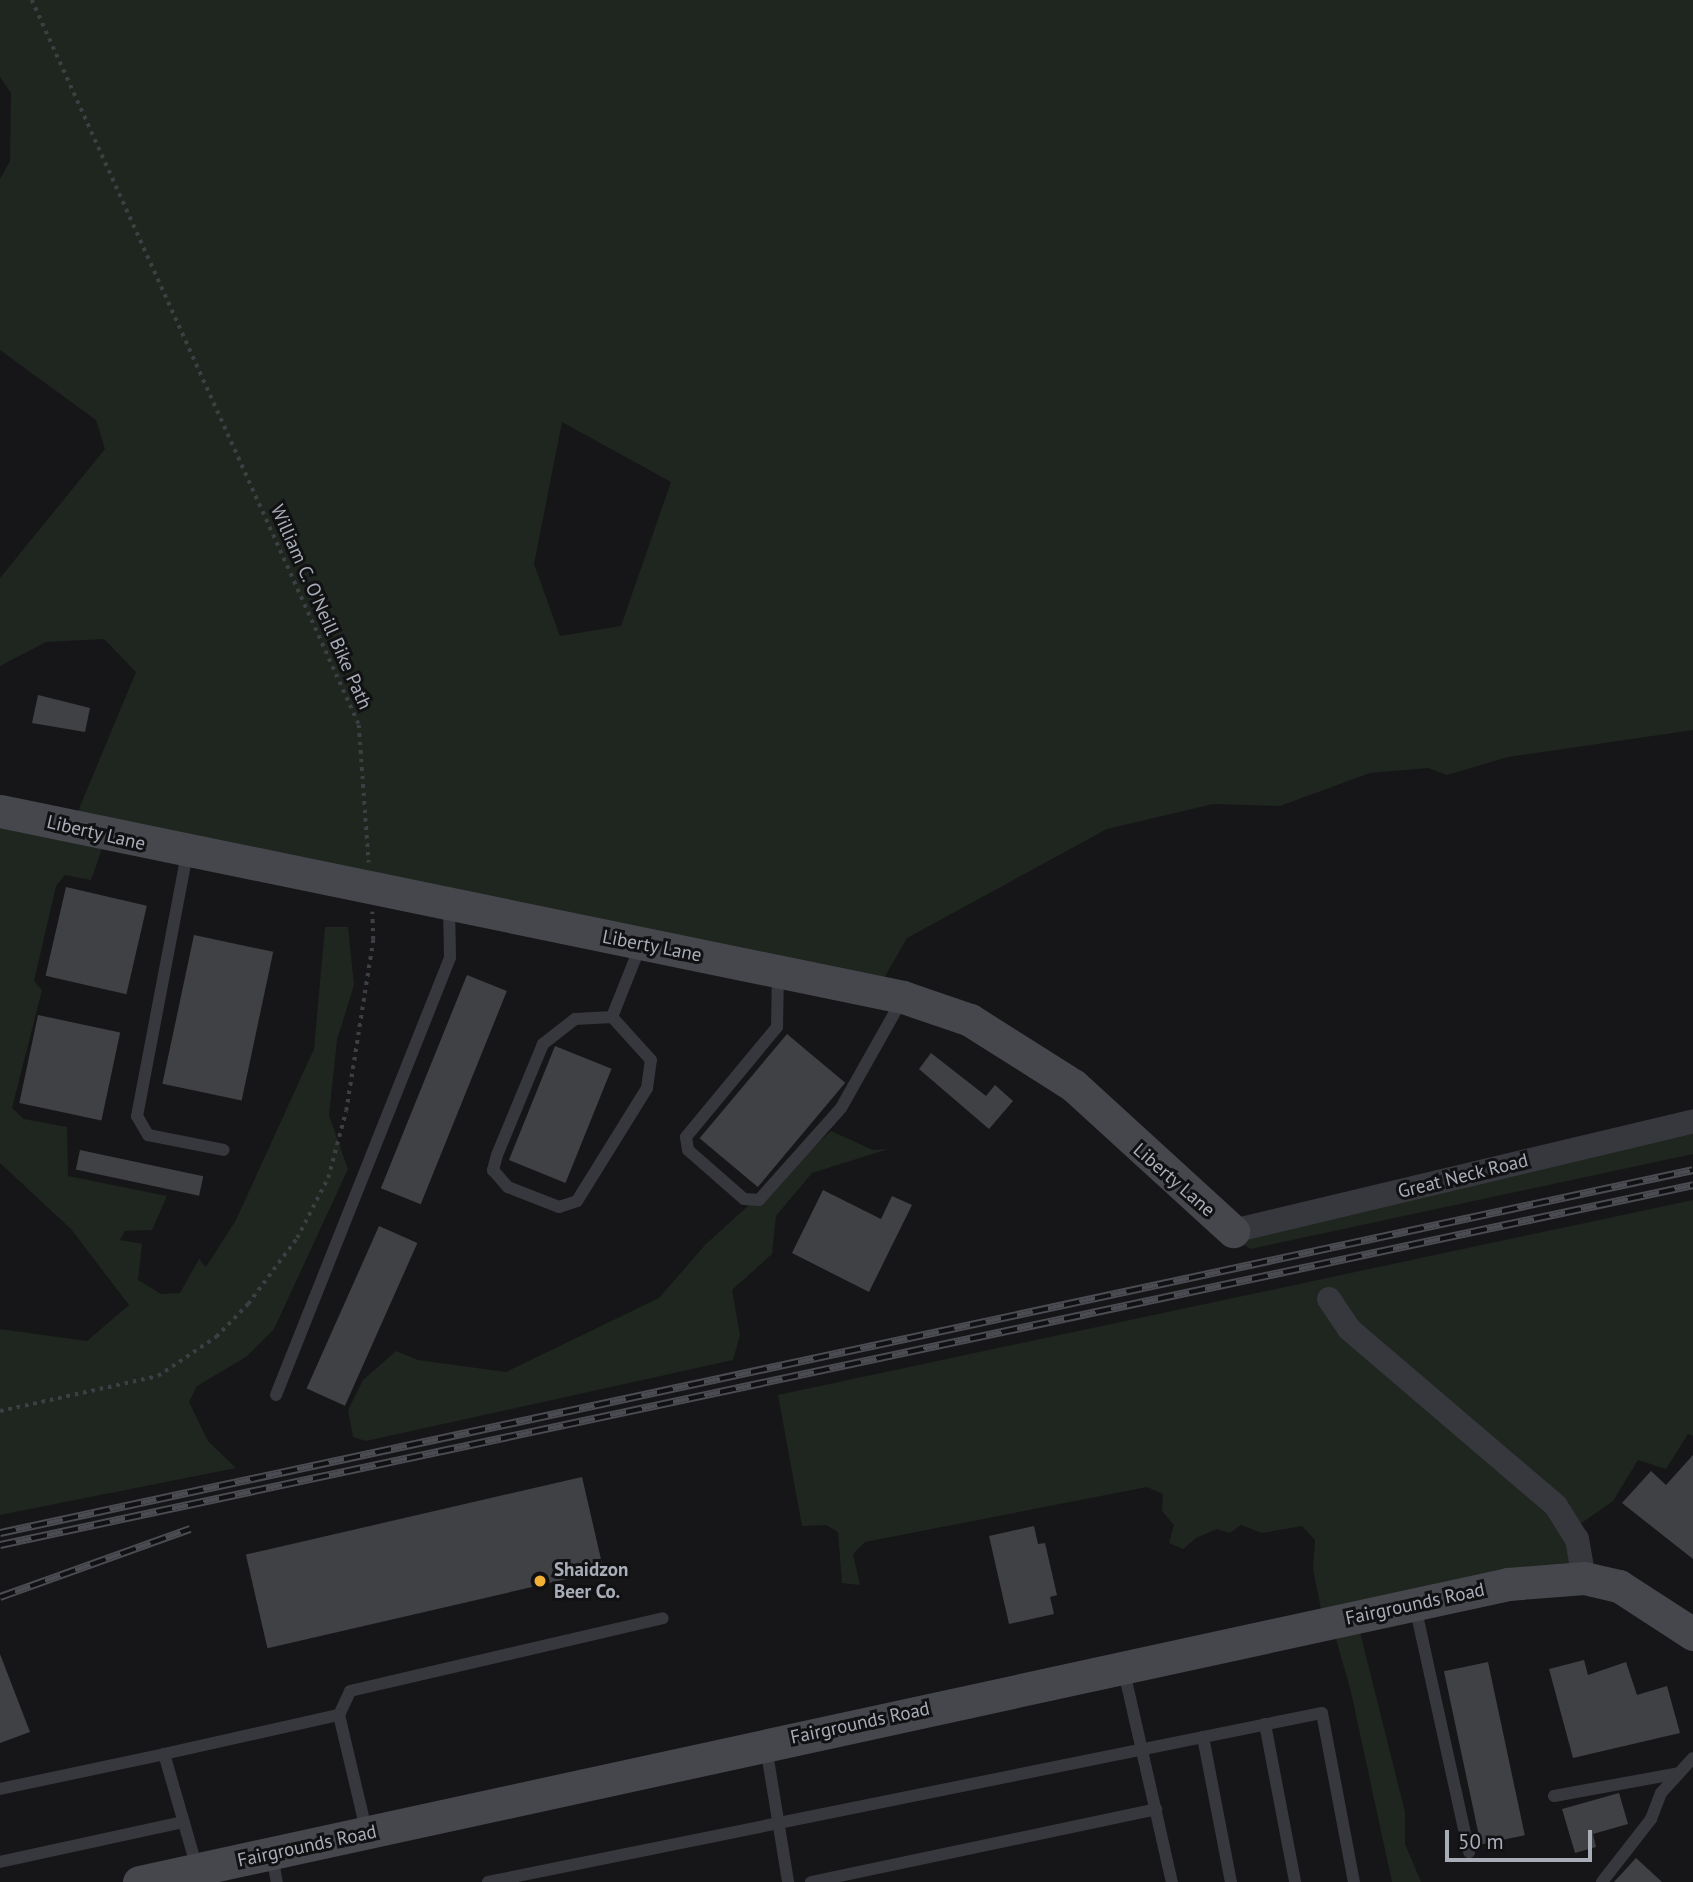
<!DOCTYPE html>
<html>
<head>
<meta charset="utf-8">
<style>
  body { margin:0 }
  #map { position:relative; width:1693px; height:1882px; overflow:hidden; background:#161618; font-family:"PT Sans",sans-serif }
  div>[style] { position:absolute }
  .green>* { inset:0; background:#1e261f }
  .building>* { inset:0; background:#404145; transform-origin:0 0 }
  .path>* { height:3.5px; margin-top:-1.75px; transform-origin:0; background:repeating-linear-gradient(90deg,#3d3f44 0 3.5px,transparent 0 8.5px) }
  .lane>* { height:12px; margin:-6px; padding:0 6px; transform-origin:6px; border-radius:6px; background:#37383d }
  .street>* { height:24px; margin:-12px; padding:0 12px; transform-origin:12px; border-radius:12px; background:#37383d }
  .secondary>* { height:33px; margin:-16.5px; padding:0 16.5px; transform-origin:16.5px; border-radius:16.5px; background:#45474d }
  .rail>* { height:8px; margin-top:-4px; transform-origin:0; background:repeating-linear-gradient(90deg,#111113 0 16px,#4a4c52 0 32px); box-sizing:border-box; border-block:2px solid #4a4c52 }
  .dots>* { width:19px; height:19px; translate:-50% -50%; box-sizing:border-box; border:4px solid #111113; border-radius:50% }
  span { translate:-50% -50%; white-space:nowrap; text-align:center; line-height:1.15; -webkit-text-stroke:6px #111113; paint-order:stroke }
  .street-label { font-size:19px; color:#a8adb8 }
  .poi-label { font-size:19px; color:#a8adb8; font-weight:700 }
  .left { translate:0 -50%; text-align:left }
  .scale { position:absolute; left:1445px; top:1830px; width:147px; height:32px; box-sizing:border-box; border:4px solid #a8adb8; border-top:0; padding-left:9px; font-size:21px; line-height:24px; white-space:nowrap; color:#a8adb8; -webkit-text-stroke:5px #111113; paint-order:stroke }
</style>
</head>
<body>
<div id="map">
  <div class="green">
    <div style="clip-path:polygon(evenodd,0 0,1693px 0,1693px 730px,1508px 757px,1447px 775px,1428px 768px,1370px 773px,1280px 806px,1213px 804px,1107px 829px,907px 938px,880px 985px,105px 840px,91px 880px,65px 875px,56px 886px,34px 981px,42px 990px,12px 1108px,24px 1119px,67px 1127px,68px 1176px,167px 1196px,152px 1230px,125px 1231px,120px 1240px,142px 1244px,138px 1280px,161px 1294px,180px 1293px,199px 1259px,206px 1267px,236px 1220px,314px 1049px,325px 927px,348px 927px,354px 985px,337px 1040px,329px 1115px,348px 1169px,274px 1329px,246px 1357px,197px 1386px,189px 1402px,208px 1441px,236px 1468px,0 1515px,0 1329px,87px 1341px,129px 1305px,71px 1229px,0 1163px,0 812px,71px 828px,136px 672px,104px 639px,46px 642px,0 666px,0 578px,105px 449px,96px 420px,0 350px,0 179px,10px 161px,11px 93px,0 77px,0 0,562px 422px,671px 482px,621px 626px,560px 636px,534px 564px,562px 422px)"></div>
    <div style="clip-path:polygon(1693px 1122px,1693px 1154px,1250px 1249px,1239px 1241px)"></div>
    <div style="clip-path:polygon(831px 1131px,873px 1150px,888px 1149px,812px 1173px,776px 1216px,772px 1254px,732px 1290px,740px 1335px,733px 1360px,366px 1441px,353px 1437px,348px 1410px,363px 1380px,396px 1351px,418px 1360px,506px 1372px,659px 1298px,706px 1244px)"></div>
    <div style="clip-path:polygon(1693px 1200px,1693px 1436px,1688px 1434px,1666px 1469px,1638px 1460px,1613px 1501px,1573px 1529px,1583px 1570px,1357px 1620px,1405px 1812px,1405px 1844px,1421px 1882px,1392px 1882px,1351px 1692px,1333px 1628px,1324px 1624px,1313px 1569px,1315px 1540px,1302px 1526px,1262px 1533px,1241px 1525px,1230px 1533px,1217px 1529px,1196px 1538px,1183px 1549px,1169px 1543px,1174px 1525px,1162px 1511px,1163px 1494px,1147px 1487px,865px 1542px,853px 1554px,860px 1585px,842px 1583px,838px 1532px,826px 1525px,802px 1526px,778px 1395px)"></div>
  </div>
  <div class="building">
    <div style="clip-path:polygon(38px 695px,90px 708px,85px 732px,32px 723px)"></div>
    <div style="left:66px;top:887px;width:83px;height:91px;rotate:13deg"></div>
    <div style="left:194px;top:935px;width:81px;height:152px;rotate:12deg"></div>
    <div style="left:467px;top:975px;width:43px;height:230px;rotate:22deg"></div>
    <div style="left:38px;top:1015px;width:84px;height:90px;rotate:12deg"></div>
    <div style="left:787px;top:1034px;width:76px;height:136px;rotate:40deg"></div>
    <div style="left:555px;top:1046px;width:61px;height:123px;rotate:22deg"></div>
    <div style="clip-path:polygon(931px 1053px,986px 1096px,995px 1085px,1013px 1101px,989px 1129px,919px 1069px)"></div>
    <div style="left:80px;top:1150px;width:126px;height:20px;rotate:12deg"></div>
    <div style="clip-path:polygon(823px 1190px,881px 1219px,892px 1196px,912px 1205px,869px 1292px,792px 1253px)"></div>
    <div style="left:379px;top:1226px;width:42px;height:178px;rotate:24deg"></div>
    <div style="clip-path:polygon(1693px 1455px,1693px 1559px,1622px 1503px,1651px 1471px,1666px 1485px)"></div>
    <div style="left:582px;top:1477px;width:96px;height:345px;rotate:77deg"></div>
    <div style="clip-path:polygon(1034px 1526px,1038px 1544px,1045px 1543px,1057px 1595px,1050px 1597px,1054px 1614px,1009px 1624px,989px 1536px)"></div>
    <div style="clip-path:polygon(0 1654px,30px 1732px,0 1743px)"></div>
    <div style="clip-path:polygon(1584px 1660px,1588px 1675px,1626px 1662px,1637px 1695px,1667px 1686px,1680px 1733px,1573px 1758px,1549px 1669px)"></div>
    <div style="left:1488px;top:1662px;width:177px;height:45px;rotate:78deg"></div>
    <div style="clip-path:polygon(1619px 1793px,1628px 1824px,1593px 1834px,1596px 1847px,1575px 1853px,1562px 1809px)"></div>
    <div style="clip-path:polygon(1636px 1858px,1662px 1882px,1614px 1882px)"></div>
  </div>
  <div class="path">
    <div style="left:32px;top:0;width:795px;rotate:65.72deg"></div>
    <div style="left:359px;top:725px;width:138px;rotate:85.9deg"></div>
    <div style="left:0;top:1411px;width:162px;rotate:-12.5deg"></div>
    <div style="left:158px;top:1376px;width:70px;rotate:-33.9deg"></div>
    <div style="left:216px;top:1337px;width:46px;rotate:-45.9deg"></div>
    <div style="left:248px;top:1304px;width:82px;rotate:-53.4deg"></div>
    <div style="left:297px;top:1238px;width:68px;rotate:-62.7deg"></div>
    <div style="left:328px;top:1178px;width:69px;rotate:-75deg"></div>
    <div style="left:346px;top:1111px;width:173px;rotate:-81deg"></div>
    <div style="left:373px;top:940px;width:28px;rotate:-92deg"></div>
  </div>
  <div class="lane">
    <div style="left:187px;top:854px;width:267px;rotate:100.8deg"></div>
    <div style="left:137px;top:1116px;width:22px;rotate:60deg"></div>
    <div style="left:148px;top:1135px;width:77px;rotate:11.2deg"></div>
    <div style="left:778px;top:971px;width:56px;rotate:91deg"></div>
    <div style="left:777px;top:1027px;width:143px;rotate:129.6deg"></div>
    <div style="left:686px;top:1137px;width:13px;rotate:81deg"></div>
    <div style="left:688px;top:1150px;width:74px;rotate:41.2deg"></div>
    <div style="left:744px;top:1199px;width:15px;rotate:4deg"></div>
    <div style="left:759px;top:1200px;width:123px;rotate:-48.3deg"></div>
    <div style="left:841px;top:1108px;width:126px;rotate:-60.6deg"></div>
    <div style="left:612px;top:1017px;width:37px;rotate:177deg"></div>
    <div style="left:575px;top:1019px;width:41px;rotate:142deg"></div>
    <div style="left:543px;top:1044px;width:120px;rotate:112.5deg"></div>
    <div style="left:497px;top:1155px;width:16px;rotate:105deg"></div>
    <div style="left:493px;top:1170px;width:23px;rotate:49deg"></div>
    <div style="left:508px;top:1187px;width:55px;rotate:21.4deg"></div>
    <div style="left:559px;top:1207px;width:19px;rotate:-18deg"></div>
    <div style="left:577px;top:1201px;width:133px;rotate:-58.2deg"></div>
    <div style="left:647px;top:1088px;width:28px;rotate:-82deg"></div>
    <div style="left:651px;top:1060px;width:58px;rotate:-132.2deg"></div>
    <div style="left:612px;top:1017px;width:79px;rotate:-68.3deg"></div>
    <div style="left:276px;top:1395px;width:471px;rotate:-68.3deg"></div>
    <div style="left:450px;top:957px;width:50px;rotate:-91.1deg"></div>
    <div style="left:1415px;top:1606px;width:252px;rotate:77.6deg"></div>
    <div style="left:1123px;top:1667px;width:221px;rotate:77.2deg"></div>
    <div style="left:339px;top:1715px;width:26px;rotate:-65deg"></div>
    <div style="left:350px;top:1691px;width:321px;rotate:-13.1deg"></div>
    <div style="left:1265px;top:1724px;width:161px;rotate:79.2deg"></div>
    <div style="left:1203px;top:1737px;width:148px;rotate:79.1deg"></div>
    <div style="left:766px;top:1747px;width:137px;rotate:80.7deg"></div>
    <div style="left:0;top:1789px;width:168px;rotate:-12deg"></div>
    <div style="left:1554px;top:1796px;width:127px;rotate:-10.4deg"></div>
    <div style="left:272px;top:1855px;width:27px;rotate:80deg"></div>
    <div style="left:0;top:1862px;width:188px;rotate:-12.3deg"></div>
    <div style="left:197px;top:1868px;width:119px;rotate:-106.1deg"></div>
    <div style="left:164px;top:1754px;width:179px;rotate:-12.6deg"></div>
    <div style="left:339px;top:1715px;width:121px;rotate:76.7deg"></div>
    <div style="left:488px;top:1882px;width:851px;rotate:-11.46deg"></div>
    <div style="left:1322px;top:1713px;width:172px;rotate:79.3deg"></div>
    <div style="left:811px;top:1882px;width:353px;rotate:-11.9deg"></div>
    <div style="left:1602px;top:1882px;width:80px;rotate:-52.1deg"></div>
    <div style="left:1651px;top:1819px;width:28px;rotate:-69deg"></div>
    <div style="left:1661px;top:1793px;width:47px;rotate:-47.6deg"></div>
  </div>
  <div class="street">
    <div style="left:1233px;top:1231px;width:473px;rotate:-13.4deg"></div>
    <div style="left:1329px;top:1299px;width:36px;rotate:56deg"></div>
    <div style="left:1349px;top:1329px;width:272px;rotate:40.5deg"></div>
    <div style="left:1556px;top:1506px;width:39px;rotate:58deg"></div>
    <div style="left:1577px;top:1539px;width:40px;rotate:80deg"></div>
  </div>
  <div class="secondary">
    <div style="left:0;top:811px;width:922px;rotate:11.64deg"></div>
    <div style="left:903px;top:997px;width:71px;rotate:18.9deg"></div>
    <div style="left:970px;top:1020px;width:122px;rotate:32.3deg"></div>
    <div style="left:1073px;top:1085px;width:217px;rotate:42.4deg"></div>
    <div style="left:139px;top:1882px;width:1401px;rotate:-12.28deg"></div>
    <div style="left:1508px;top:1584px;width:76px;rotate:-4.5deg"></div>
    <div style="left:1584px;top:1578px;width:36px;rotate:13deg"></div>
    <div style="left:1619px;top:1586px;width:88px;rotate:33deg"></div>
  </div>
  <div class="rail">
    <div style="left:0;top:1533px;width:1731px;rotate:-12.1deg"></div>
    <div style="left:0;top:1545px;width:1731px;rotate:-12deg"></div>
    <div style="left:0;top:1597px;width:202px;rotate:-19.7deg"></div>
  </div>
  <div class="dots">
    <div style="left:540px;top:1581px;background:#f2b134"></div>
  </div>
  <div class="street-label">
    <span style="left:321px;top:607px;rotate:66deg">William C. O'Neill Bike Path</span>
    <span style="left:96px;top:833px;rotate:13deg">Liberty Lane</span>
    <span style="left:652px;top:946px;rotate:11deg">Liberty Lane</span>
    <span style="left:1463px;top:1176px;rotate:-14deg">Great Neck Road</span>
    <span style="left:1174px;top:1180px;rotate:41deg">Liberty Lane</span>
    <span style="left:1415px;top:1604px;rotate:-12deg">Fairgrounds Road</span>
    <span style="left:860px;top:1723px;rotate:-12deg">Fairgrounds Road</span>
    <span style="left:307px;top:1846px;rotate:-12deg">Fairgrounds Road</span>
  </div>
  <div class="poi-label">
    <span class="left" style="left:554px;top:1581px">Shaidzon<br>Beer Co.</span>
  </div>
  <div class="scale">50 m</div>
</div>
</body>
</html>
